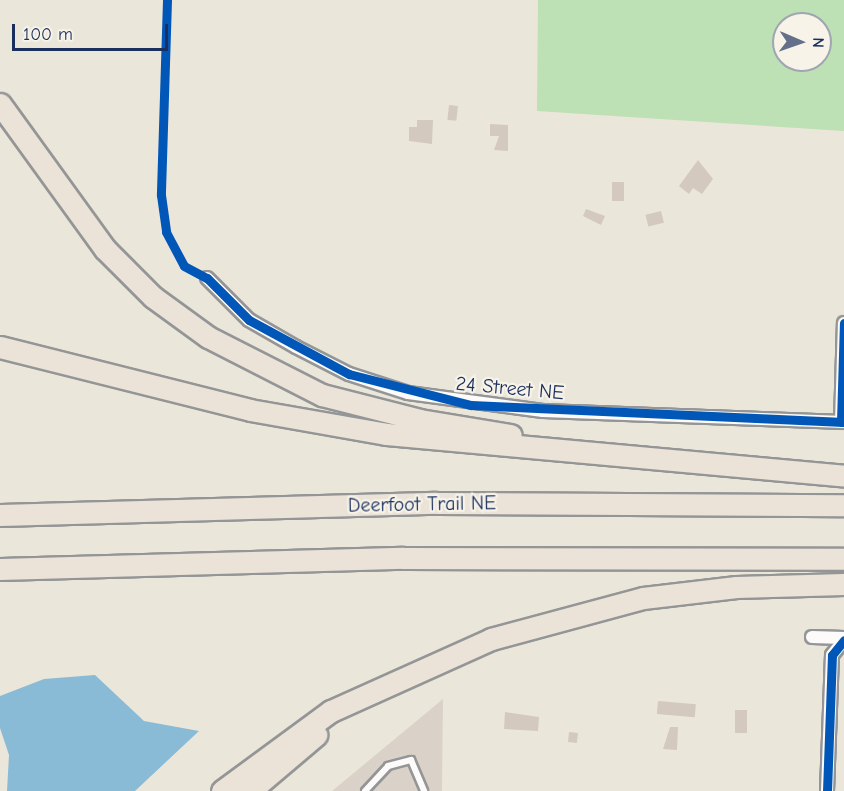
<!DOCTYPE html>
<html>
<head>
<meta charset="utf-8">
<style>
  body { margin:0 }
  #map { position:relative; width:844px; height:791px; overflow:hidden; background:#ebe6da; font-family:"Comic Neue",sans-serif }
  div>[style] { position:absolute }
  .industrial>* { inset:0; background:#dad2c8 }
  .green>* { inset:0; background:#bde0b5 }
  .water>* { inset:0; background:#89bbd7 }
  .building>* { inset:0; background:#d3c9be; transform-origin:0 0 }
  .roads { filter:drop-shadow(2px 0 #949596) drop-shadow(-2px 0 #949596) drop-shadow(0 2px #949596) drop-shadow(0 -2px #949596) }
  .service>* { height:6px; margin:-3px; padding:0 3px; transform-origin:3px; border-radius:3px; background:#fcfbf9 }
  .minor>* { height:12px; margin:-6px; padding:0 6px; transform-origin:6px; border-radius:6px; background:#fcfbf9 }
  .motorway>* { height:21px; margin:-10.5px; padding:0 10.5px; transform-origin:10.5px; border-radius:10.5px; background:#ebe3d8 }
  .cycleway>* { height:9px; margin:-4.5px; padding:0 4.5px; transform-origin:4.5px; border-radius:4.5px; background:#0057b8 }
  span { translate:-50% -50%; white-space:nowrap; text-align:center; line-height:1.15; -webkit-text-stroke:4.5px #f7f3e8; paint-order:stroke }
  .street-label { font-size:20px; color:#1b2f5e }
  .north { position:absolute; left:772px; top:12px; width:60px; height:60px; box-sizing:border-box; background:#f7f3e8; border:2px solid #9fa5b1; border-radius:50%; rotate:92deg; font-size:16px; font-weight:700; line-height:24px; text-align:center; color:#1b2f5e }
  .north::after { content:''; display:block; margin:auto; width:21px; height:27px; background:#646f89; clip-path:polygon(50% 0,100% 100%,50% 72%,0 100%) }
  .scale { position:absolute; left:12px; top:24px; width:156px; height:27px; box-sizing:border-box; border:3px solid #1b2f5e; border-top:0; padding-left:8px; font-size:18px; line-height:21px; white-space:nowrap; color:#1b2f5e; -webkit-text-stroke:4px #f7f3e8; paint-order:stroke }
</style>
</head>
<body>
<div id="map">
  <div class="industrial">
    <div style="clip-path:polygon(443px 699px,442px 791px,332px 791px)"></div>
  </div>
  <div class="green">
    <div style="clip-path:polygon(evenodd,538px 0,844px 0,844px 131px,537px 111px,538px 0,784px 24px,820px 24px,820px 60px,784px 60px,784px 24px)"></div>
  </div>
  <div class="water">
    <div style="clip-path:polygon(95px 675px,144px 721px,199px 731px,135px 791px,7px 791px,9px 755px,0 728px,0 696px,44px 679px)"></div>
  </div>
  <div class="building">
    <div style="left:449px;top:105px;width:9px;height:15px;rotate:6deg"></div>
    <div style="clip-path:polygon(417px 120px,433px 120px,432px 144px,409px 141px,409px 127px,417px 127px)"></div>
    <div style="clip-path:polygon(490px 124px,508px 125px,508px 151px,494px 150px,499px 136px,490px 136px)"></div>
    <div style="clip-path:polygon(698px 160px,713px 179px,702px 194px,693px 188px,689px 194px,679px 186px)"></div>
    <div style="left:612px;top:182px;width:12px;height:19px"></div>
    <div style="clip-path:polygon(586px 209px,605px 216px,601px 225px,583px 216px)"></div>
    <div style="left:661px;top:211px;width:12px;height:16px;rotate:76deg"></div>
    <div style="left:658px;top:701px;width:38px;height:13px;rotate:5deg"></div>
    <div style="left:735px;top:710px;width:12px;height:23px"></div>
    <div style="clip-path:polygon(505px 712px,539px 717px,538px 731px,504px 729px)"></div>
    <div style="clip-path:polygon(670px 727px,678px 727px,677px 750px,663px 749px)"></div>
    <div style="left:569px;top:732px;width:9px;height:10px;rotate:6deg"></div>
  </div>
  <div class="roads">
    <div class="service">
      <div style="left:365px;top:791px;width:34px;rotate:-47deg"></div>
      <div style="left:388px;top:766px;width:24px;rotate:-15deg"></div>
      <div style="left:411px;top:760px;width:34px;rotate:67deg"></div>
    </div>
    <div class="minor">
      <div style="left:207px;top:278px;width:59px;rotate:45deg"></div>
      <div style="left:249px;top:320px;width:54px;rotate:29.9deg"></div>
      <div style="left:296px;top:347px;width:59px;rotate:27deg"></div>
      <div style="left:349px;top:374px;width:62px;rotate:17.9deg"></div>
      <div style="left:408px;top:393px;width:136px;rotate:7.6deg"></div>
      <div style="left:543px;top:411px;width:301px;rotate:2.1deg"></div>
      <div style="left:841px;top:422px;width:99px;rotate:-88.3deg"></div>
      <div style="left:812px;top:637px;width:32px;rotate:2deg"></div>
      <div style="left:827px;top:791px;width:136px;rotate:-87.9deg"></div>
      <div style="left:832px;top:655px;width:19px;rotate:-51deg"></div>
    </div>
    <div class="motorway">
      <div style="left:0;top:104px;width:179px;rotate:54.1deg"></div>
      <div style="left:105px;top:249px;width:68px;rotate:45deg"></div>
      <div style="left:153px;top:297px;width:68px;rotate:36deg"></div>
      <div style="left:208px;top:337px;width:128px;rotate:27deg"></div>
      <div style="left:322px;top:395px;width:101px;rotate:14.3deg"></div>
      <div style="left:420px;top:420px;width:92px;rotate:9.4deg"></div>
      <div style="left:0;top:347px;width:258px;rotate:14.1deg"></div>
      <div style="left:250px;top:410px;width:138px;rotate:10deg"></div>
      <div style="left:386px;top:434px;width:460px;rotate:5.2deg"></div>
      <div style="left:0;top:515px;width:436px;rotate:-1.6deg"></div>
      <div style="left:436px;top:503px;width:408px;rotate:0.3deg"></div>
      <div style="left:0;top:569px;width:403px;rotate:-1.6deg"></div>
      <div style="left:403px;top:558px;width:441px;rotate:0.1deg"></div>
      <div style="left:222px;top:791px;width:135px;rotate:-36.3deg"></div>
      <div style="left:331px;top:711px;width:175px;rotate:-24.2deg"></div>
      <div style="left:491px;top:639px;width:157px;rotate:-15.1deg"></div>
      <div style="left:643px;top:598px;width:94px;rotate:-6.7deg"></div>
      <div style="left:736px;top:587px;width:108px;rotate:-1.6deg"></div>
      <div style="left:250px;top:791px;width:87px;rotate:-40.3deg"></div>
    </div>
  </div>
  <div class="cycleway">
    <div style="left:167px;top:0;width:195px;rotate:91.8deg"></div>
    <div style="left:161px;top:195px;width:37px;rotate:82deg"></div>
    <div style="left:166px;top:232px;width:38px;rotate:62deg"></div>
    <div style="left:184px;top:266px;width:26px;rotate:28deg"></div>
    <div style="left:207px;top:278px;width:59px;rotate:45deg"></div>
    <div style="left:249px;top:320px;width:114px;rotate:28.4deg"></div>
    <div style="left:349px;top:374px;width:126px;rotate:14.3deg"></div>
    <div style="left:471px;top:405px;width:373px;rotate:2.6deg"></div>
    <div style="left:841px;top:422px;width:99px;rotate:-88.3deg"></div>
    <div style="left:827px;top:791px;width:136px;rotate:-87.9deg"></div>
    <div style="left:832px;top:655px;width:19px;rotate:-51deg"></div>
  </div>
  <div class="street-label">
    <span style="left:510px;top:388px;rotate:5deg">24 Street NE</span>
    <span style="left:422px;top:504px;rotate:-1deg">Deerfoot Trail NE</span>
  </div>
  <div class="north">N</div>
  <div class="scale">100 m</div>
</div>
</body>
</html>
